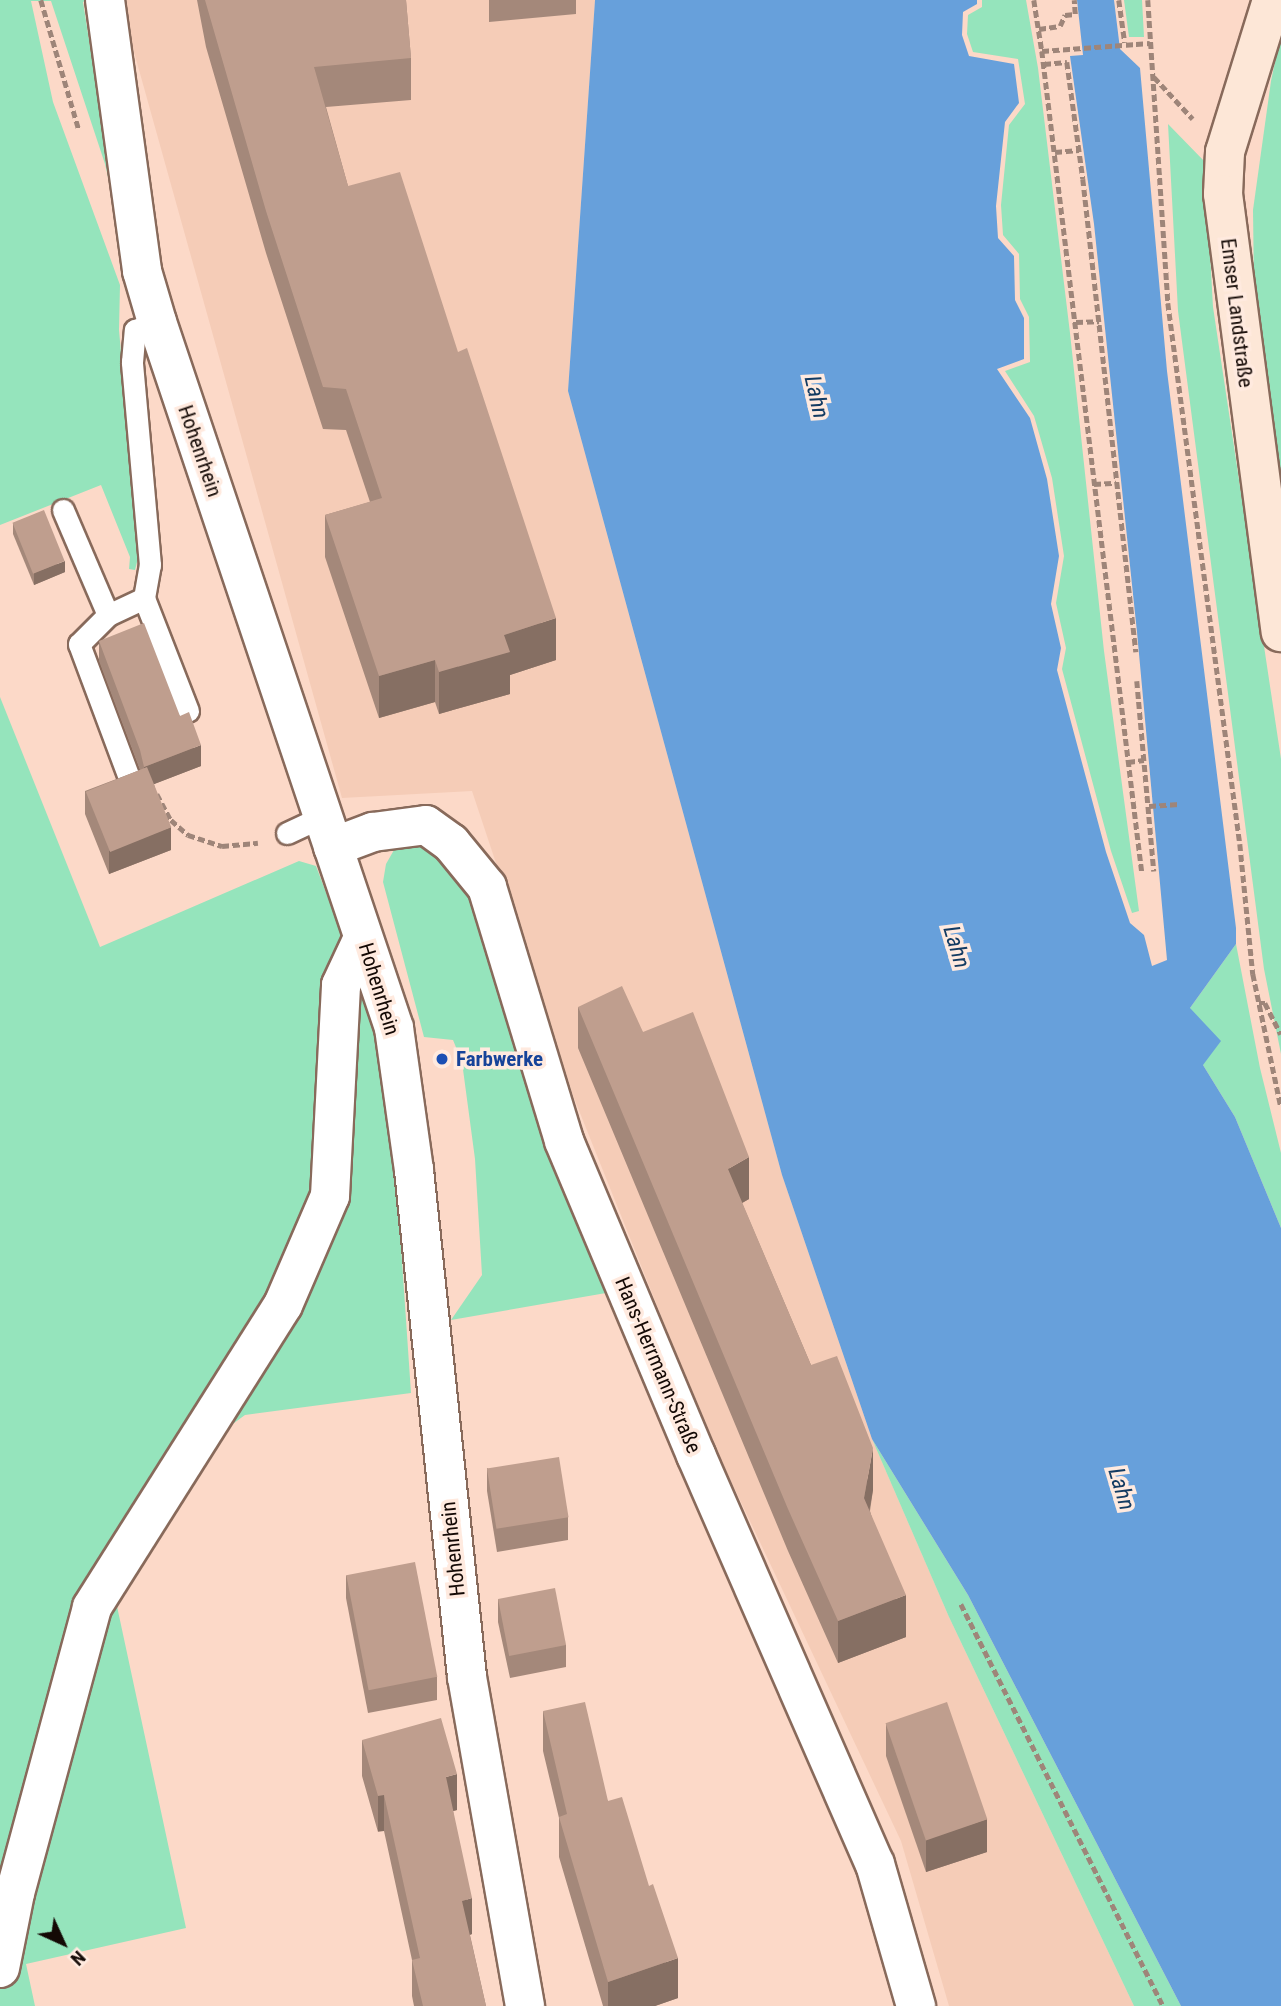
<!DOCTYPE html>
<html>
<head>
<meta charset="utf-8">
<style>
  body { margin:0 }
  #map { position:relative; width:1281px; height:2006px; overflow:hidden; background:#fcd9c8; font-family:"Roboto Condensed",sans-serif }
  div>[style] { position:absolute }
  .built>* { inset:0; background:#f5ccb7 }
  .green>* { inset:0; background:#95e4bc }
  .water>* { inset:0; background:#67a0db }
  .path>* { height:4.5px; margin-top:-2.25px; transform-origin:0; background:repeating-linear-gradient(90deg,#9e8579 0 7px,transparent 0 10.5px) }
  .roads { filter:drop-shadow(2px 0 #886a5b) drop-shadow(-2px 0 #886a5b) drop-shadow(0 2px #886a5b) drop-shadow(0 -2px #886a5b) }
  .lane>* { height:21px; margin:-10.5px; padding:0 10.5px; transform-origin:10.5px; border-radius:10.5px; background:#fff }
  .street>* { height:38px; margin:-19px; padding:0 19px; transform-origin:19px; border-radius:19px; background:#fff }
  .secondary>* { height:38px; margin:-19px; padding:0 19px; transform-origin:19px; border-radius:19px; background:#fde7d7 }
  .wall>* { inset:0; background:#a4887a }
  .shaded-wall>* { inset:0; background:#866f63; transform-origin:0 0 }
  .building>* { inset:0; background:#bf9e8e; transform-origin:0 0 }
  .dots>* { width:19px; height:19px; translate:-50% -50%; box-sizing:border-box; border:4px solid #ffeadf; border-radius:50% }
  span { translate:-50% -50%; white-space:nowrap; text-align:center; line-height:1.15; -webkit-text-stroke:7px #ffeadf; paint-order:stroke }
  .street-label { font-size:21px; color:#140905 }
  .transit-label { font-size:21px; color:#164399; font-weight:700 }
  .left { translate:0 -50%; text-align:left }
  .water-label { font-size:23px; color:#133b62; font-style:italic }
  .north { position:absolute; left:28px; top:1908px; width:70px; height:70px; -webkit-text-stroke:5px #ffeadf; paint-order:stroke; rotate:135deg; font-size:19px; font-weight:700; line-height:28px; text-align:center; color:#140905 }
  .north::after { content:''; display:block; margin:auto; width:24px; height:32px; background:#140905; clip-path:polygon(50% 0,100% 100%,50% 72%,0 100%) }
</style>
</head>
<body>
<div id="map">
  <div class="built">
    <div style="clip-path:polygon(126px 0,595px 0,568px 391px,782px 1175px,872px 1439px,949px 1617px,1134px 2006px,949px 2006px,901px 1841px,706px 1428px,574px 1098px,472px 791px,342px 798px,129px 34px)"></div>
  </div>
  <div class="green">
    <div style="clip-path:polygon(0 0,87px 0,83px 2px,117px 216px,105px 164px,51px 1px,31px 1px,53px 102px,120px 285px,119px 330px,139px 554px,135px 570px,129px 569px,130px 557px,101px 485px,0 525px)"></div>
    <div style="clip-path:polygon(982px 0,1026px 0,1038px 68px,1070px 333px,1104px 651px,1139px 911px,1132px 913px,1111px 851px,1062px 669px,1066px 648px,1056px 603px,1064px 556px,1052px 478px,1034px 416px,1005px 371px,1030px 362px,1029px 317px,1020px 299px,1019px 254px,1003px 235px,1001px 205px,1009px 125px,1025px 104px,1018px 59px,973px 52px,967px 34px,968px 15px,982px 7px)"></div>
    <div style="clip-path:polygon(1124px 0,1142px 0,1144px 37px,1129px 37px)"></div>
    <div style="clip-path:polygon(1281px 34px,1281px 493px,1254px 284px,1253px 210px,1271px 81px)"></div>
    <div style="clip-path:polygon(1168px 124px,1205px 162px,1213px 307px,1281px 759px,1281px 1054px,1264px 969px,1178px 311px)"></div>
    <div style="clip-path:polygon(0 697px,100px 947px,299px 861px,316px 866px,359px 980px,379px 1050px,393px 1129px,411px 1393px,245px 1415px,160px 1477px,109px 1569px,186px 1928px,26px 1964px,35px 2006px,0 2006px)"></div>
    <div style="clip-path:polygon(421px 844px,437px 849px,458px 877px,481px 920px,547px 1152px,606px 1293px,451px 1320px,482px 1275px,475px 1159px,462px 1062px,453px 1040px,424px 1037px,383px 882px,386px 864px,394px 850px)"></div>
    <div style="clip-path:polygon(1236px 944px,1260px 1068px,1281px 1153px,1281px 1228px,1235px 1117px,1203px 1065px,1190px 1008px)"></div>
    <div style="clip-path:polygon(872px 1439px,968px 1595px,1181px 2006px,1134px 2006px,949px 1617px)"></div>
  </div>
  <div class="water">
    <div style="clip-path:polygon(595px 0,977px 0,977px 4px,963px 12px,962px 35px,969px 56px,1014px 64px,1019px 103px,1005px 122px,996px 206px,998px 238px,1014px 256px,1015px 300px,1024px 318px,1024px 359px,997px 369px,1030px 418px,1047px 479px,1059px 556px,1051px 604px,1061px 648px,1057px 670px,1106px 852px,1130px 923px,1144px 935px,1152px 966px,1167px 960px,1137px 632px,1094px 224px,1070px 56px,1083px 55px,1077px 0,1114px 0,1120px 49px,1140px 68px,1167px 371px,1236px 928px,1236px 944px,1190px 1008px,1221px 1041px,1203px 1065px,1235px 1117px,1281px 1228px,1281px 2006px,1181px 2006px,968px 1595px,872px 1439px,782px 1175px,568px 391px)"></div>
  </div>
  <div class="path">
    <div style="left:41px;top:0;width:135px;rotate:73.7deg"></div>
    <div style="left:1034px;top:0;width:52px;rotate:81.1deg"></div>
    <div style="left:1042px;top:51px;width:108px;rotate:-4.2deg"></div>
    <div style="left:1119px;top:0;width:43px;rotate:82.1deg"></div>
    <div style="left:1148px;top:0;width:304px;rotate:86.2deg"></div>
    <div style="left:1168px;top:303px;width:546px;rotate:82.42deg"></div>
    <div style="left:1240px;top:844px;width:131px;rotate:84.3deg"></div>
    <div style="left:1253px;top:974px;width:136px;rotate:78.1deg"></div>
    <div style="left:1039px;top:29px;width:21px;rotate:-8deg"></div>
    <div style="left:1060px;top:26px;width:12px;rotate:-66deg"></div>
    <div style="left:1065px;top:15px;width:10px;rotate:-6deg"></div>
    <div style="left:1075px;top:14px;width:14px;rotate:-94deg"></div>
    <div style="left:1042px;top:51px;width:827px;rotate:83.06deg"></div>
    <div style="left:1044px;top:64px;width:23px;rotate:-5deg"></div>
    <div style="left:1067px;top:62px;width:118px;rotate:82.2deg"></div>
    <div style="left:1083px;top:179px;width:476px;rotate:83.6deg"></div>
    <div style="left:1154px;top:77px;width:57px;rotate:47.1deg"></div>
    <div style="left:1055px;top:152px;width:24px;rotate:-5deg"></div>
    <div style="left:1076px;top:322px;width:23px;rotate:-2deg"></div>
    <div style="left:1094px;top:484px;width:22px;rotate:-3deg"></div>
    <div style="left:1137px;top:681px;width:191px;rotate:84.9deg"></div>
    <div style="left:1128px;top:762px;width:16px;rotate:-7deg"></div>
    <div style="left:157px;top:794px;width:30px;rotate:62deg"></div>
    <div style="left:171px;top:820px;width:23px;rotate:41deg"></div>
    <div style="left:188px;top:835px;width:36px;rotate:18deg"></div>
    <div style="left:222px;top:846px;width:36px;rotate:-5deg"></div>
    <div style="left:1149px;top:806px;width:30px;rotate:-4deg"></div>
    <div style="left:1259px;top:1003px;width:6px"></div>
    <div style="left:1265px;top:1003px;width:35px;rotate:63deg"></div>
    <div style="left:961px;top:1604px;width:450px;rotate:63.3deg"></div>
  </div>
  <div class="roads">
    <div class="lane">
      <div style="left:63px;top:510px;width:114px;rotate:66.8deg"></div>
      <div style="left:144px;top:598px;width:121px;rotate:68.7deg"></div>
      <div style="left:128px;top:775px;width:140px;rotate:-110.5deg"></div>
      <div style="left:79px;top:644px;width:41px;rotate:-45deg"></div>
      <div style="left:108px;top:615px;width:40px;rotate:-25deg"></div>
      <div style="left:144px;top:598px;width:34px;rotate:-80deg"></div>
      <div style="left:150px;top:565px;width:204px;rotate:-95.1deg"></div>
      <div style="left:132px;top:362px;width:32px;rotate:-85deg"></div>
      <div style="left:135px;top:330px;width:23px;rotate:-20deg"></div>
      <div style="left:287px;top:833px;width:38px;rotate:-25deg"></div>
    </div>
    <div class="street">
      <div style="left:105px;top:0;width:274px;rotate:82.2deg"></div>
      <div style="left:142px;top:271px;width:53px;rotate:73.6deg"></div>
      <div style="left:157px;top:322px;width:745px;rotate:71.44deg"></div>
      <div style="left:394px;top:1028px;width:143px;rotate:82deg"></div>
      <div style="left:414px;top:1170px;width:510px;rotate:84.03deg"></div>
      <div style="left:467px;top:1677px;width:334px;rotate:80deg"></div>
      <div style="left:333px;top:847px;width:43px;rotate:-20.6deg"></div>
      <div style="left:373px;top:832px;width:53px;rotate:-7.5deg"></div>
      <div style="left:426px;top:825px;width:31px;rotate:36deg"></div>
      <div style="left:451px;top:843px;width:57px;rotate:50.7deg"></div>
      <div style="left:487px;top:887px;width:265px;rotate:73.1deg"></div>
      <div style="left:564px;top:1141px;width:341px;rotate:67.2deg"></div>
      <div style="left:696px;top:1455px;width:446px;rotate:66.4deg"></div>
      <div style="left:875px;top:1864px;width:148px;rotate:73.9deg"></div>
      <div style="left:0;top:1968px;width:76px;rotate:-78.7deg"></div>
      <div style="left:15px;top:1893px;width:296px;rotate:-74.9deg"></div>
      <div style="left:92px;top:1607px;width:357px;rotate:-57.7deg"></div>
      <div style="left:283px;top:1305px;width:119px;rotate:-66.7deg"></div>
      <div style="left:330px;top:1196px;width:211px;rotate:-87deg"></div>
      <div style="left:341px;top:985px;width:52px;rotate:-64.9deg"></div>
    </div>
    <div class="secondary">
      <div style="left:1272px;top:0;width:159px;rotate:107.2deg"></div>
      <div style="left:1225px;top:152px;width:42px;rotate:92.7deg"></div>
      <div style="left:1223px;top:194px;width:442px;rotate:82.5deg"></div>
    </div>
  </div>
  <div class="wall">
    <div style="clip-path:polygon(197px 0,406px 0,411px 58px,411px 100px,326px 107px,348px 186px,556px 660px,510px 675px,510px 694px,439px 714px,435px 702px,379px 718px,325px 557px,325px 515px,370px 502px,346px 430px,323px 429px,266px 253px,206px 47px)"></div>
    <div style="clip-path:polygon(489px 0,576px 0,576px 14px,489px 22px)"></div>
    <div style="clip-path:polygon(13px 523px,65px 572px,34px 585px,13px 534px)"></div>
    <div style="clip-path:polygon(99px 641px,180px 716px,201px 766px,154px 784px,171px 850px,109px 874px,85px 814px,85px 791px,140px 770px,99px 661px)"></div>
    <div style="clip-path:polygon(578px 1007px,643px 1032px,749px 1199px,742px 1203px,811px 1365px,873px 1490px,870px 1511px,906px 1637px,838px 1663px,788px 1551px,578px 1048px)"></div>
    <div style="clip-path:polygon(487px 1468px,568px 1517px,568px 1540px,497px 1552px,487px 1491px)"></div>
    <div style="clip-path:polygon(346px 1575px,437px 1677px,437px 1700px,368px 1713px,346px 1598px)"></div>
    <div style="clip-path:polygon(498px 1599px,566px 1645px,566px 1667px,510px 1678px,498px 1622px)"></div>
    <div style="clip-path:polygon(543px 1711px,608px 1801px,678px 1998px,655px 2006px,603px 2006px,559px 1857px,559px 1818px,543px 1751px)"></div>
    <div style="clip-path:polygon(886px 1723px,987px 1852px,926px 1872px,886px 1756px)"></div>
    <div style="clip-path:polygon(362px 1740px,457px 1810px,453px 1811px,472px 1934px,470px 1935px,486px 2006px,414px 2006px,412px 1996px,412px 1960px,384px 1831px,378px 1832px,362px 1776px)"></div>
  </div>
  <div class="shaded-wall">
    <div style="clip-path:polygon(65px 561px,65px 572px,34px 585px,34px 573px)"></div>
    <div style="clip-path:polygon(556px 618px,556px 660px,510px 675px,510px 694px,439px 714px,439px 672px,504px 635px)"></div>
    <div style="clip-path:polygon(435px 660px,435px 702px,379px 718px,379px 676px)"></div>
    <div style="clip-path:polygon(201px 745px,201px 766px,144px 788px,144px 767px)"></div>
    <div style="clip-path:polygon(171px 827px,171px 850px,109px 874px,109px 851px)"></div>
    <div style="clip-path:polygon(749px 1157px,749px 1199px,728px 1211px,728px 1169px)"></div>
    <div style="clip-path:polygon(873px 1448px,873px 1490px,864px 1540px,864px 1498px)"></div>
    <div style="clip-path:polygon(906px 1595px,906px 1637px,838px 1663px,838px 1621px)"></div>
    <div style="clip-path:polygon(457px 1774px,457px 1810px,446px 1813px,446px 1777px)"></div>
    <div style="left:384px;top:1795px;width:36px;height:6px;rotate:90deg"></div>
    <div style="clip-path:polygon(987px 1819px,987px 1852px,926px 1872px,926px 1839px)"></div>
    <div style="clip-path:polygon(472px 1898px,472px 1934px,462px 1937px,462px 1901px)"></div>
    <div style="clip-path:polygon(678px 1958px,678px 1998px,655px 2006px,608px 2006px,608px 1982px)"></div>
  </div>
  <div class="building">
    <div style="clip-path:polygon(205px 0,406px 0,411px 58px,314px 67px,348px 186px,400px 172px,458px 352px,467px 348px,556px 618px,504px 635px,510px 652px,439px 672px,435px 660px,379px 676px,325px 515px,382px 498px,346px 389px,323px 387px,266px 211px)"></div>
    <div style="left:44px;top:510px;width:55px;height:34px;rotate:68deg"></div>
    <div style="clip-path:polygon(144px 623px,180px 716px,189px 712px,201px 745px,144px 767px,140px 750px,99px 641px)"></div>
    <div style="left:147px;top:767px;width:65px;height:66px;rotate:68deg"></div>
    <div style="clip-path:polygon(622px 986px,643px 1032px,693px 1012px,749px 1157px,728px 1169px,811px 1365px,837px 1356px,873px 1448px,864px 1498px,906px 1595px,838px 1621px,788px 1509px,578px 1007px)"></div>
    <div style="left:559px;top:1457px;width:61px;height:73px;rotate:81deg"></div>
    <div style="left:415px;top:1562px;width:117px;height:70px;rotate:79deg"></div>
    <div style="left:555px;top:1588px;width:58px;height:58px;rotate:79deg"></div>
    <div style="clip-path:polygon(585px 1702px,608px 1801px,622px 1797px,649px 1886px,653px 1884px,678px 1958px,608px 1982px,559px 1817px,567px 1814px,543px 1711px)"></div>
    <div style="left:947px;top:1702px;width:124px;height:65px;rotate:71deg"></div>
    <div style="clip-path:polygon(441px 1718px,457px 1774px,446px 1777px,472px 1898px,462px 1901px,486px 2006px,423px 2006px,412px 1960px,420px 1958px,384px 1795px,378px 1796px,362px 1740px)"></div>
  </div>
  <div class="dots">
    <div style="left:442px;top:1059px;background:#1a4fb4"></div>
  </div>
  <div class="street-label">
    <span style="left:1237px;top:313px;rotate:83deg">Emser Landstraße</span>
    <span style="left:200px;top:451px;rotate:71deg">Hohenrhein</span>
    <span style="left:379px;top:989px;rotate:73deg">Hohenrhein</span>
    <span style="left:658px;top:1365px;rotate:67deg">Hans-Herrmann-Straße</span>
    <span style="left:453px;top:1549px;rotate:-96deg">Hohenrhein</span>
  </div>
  <div class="transit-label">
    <span class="left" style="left:456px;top:1059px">Farbwerke</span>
  </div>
  <div class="water-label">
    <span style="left:816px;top:397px;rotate:77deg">Lahn</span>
    <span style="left:956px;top:947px;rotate:73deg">Lahn</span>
    <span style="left:1121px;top:1489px;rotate:73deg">Lahn</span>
  </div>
  <div class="north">N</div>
</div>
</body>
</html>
